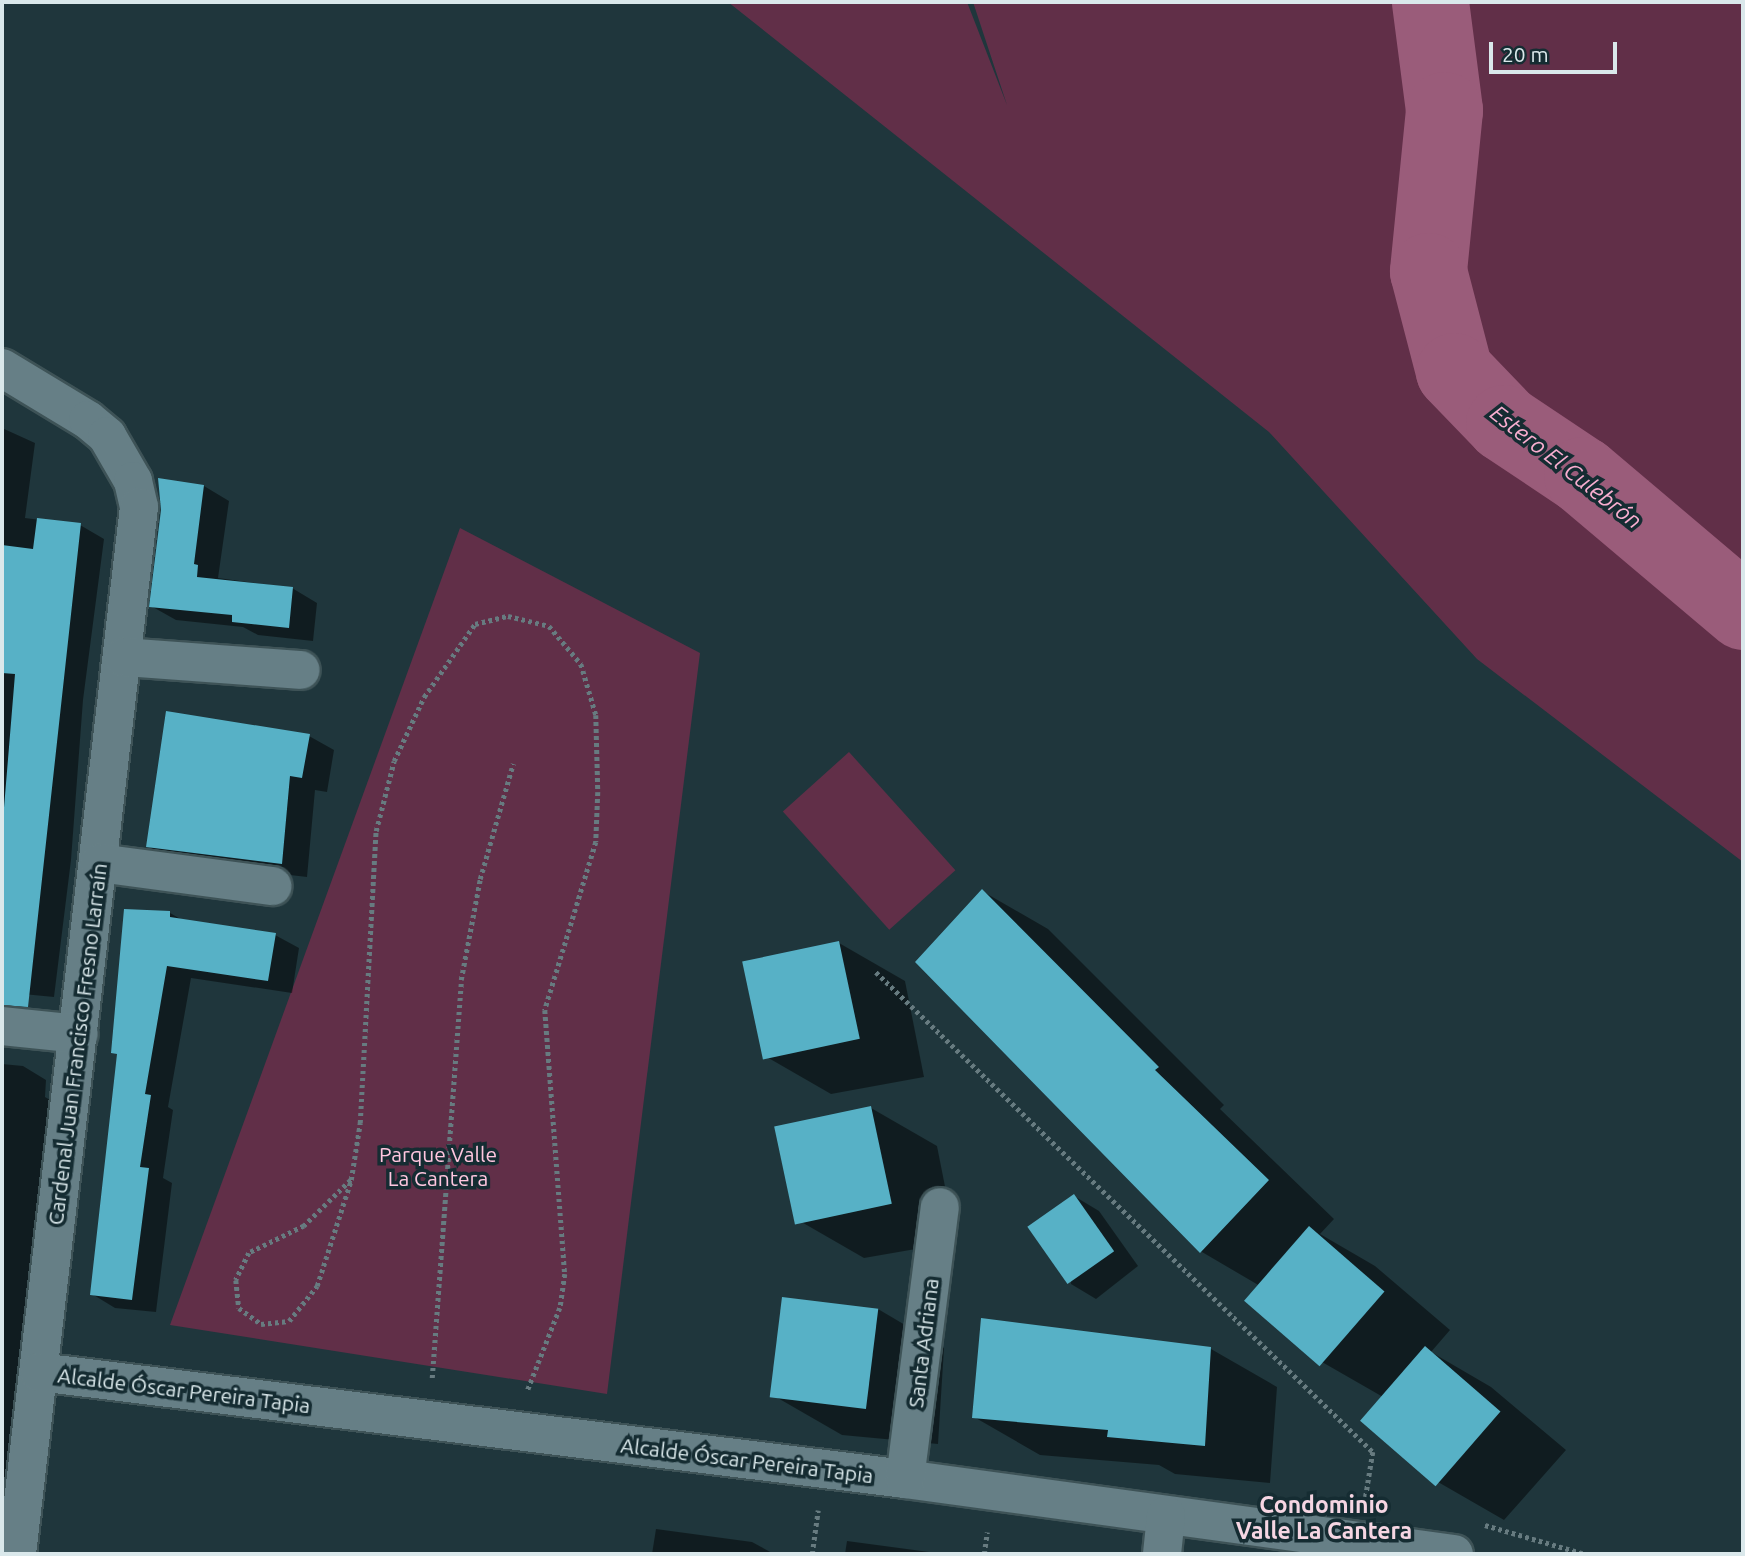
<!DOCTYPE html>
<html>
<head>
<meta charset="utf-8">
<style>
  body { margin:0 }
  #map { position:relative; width:1745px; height:1556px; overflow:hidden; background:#1f363c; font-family:Ubuntu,sans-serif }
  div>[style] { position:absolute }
  .green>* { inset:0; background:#612f48; transform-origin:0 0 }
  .shadow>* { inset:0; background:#0007 }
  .river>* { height:77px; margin:-38.5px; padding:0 38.5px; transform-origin:38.5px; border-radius:38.5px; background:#9a5c7a }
  .building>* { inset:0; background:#57b1c6; transform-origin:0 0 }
  .path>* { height:4.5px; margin-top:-2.25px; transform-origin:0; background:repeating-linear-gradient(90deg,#677b80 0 3.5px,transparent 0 7px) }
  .roads { filter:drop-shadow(2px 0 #3e5357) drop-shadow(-2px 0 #3e5357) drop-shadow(0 2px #3e5357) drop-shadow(0 -2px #3e5357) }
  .minor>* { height:38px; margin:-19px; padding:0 19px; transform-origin:19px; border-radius:19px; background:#667f86 }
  span { translate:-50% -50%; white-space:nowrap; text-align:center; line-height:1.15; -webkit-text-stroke:7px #152c32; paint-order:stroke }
  .street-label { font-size:21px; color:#dae8eb }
  .park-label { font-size:21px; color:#ffc6df }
  .water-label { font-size:23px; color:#f9aed0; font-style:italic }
  .neighbourhood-label { font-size:23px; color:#f6d6e3; font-weight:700 }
  .frame { position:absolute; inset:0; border:4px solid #dae8eb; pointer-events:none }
  .scale { position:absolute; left:1489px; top:42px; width:128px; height:32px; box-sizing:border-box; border:4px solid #dae8eb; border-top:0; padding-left:9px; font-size:21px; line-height:24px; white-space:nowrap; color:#dae8eb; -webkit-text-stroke:5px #152c32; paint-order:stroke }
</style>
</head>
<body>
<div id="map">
  <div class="green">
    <div style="clip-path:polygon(728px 2px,967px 2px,1007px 105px,973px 2px,1743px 2px,1743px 862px,1477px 659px,1269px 432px)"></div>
    <div style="clip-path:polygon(460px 528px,700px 653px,607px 1394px,170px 1325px)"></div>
    <div style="left:849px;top:752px;width:159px;height:89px;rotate:48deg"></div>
  </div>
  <div class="shadow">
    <div style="clip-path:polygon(2px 428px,35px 443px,25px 518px,80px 525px,104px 539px,83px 700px,71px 860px,54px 997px,2px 992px)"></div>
    <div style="clip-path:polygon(204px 486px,229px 501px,218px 578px,292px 588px,317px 603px,313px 641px,258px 635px,243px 627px,176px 620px,151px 606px)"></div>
    <div style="clip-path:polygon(309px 736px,334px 750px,327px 792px,315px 790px,307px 877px,173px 861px,148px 846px)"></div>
    <div style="clip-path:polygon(982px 891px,1048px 929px,1224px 1105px,1220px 1109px,1334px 1219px,1320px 1234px,1375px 1266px,1450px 1330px,1431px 1352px,1491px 1387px,1566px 1450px,1504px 1520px,1438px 1482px,1383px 1397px,1322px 1362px,1260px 1286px,1202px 1252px,918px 962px)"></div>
    <div style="clip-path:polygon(170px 913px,184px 921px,275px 935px,299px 948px,292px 993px,191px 978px,168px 1107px,173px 1110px,163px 1178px,172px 1183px,156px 1312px,115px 1308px,92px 1294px,119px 1055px,113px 1052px)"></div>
    <div style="clip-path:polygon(839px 943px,905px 981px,924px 1077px,831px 1094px,765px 1056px)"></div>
    <div style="clip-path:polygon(2px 1064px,23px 1066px,46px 1080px,45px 1097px,57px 1104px,53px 1144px,45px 1143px,4px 1554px)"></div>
    <div style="clip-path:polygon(871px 1108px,937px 1146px,956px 1242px,864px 1258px,798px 1220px)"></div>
    <div style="clip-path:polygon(1074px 1196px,1099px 1211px,1138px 1266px,1096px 1299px,1071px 1284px)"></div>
    <div style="clip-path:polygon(878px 1309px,944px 1348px,938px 1444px,842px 1435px,776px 1397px)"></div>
    <div style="clip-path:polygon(1211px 1349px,1277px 1387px,1270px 1483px,1175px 1474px,1159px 1465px,1040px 1455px,974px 1417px)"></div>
    <div style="clip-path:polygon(656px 1529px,752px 1542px,774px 1554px,652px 1554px)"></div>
    <div style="clip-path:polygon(847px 1541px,944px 1554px,845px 1554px)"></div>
  </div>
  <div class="river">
    <div style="left:1430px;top:2px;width:109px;rotate:82.6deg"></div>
    <div style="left:1444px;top:110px;width:162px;rotate:95.7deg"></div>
    <div style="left:1428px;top:271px;width:103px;rotate:75.4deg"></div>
    <div style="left:1454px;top:371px;width:72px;rotate:46.1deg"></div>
    <div style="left:1504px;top:423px;width:94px;rotate:33.7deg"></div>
    <div style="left:1582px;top:475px;width:211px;rotate:40.2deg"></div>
  </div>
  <div class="building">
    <div style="clip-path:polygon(158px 478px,204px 485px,194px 564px,198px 565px,197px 577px,293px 587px,289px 628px,232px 622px,232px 615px,149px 607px,161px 510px)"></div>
    <div style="clip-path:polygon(37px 518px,81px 523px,28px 1007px,2px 1005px,2px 832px,15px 674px,2px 673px,2px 545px,33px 549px)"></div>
    <div style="clip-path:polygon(166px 711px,310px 734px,302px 778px,290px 776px,282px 864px,146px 847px)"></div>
    <div style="clip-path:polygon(982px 889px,1159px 1067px,1155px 1070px,1269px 1180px,1200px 1253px,915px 962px)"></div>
    <div style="clip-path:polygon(124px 909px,170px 911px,170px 917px,276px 933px,268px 981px,167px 966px,145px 1094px,151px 1095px,140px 1167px,149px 1168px,132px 1300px,90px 1295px,117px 1054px,111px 1053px)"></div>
    <div style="left:839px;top:941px;width:100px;height:99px;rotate:78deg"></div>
    <div style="left:871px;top:1106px;width:100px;height:99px;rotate:78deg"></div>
    <div style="left:1074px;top:1194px;width:70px;height:57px;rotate:55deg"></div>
    <div style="left:1309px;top:1226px;width:100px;height:99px;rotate:41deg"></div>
    <div style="left:782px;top:1297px;width:97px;height:101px;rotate:7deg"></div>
    <div style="clip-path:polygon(981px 1318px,1211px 1347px,1205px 1446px,1107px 1437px,1108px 1430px,972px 1418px)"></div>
    <div style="left:1425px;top:1346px;width:100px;height:99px;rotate:41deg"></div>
  </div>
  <div class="path">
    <div style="left:876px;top:972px;width:691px;rotate:44deg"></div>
    <div style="left:1373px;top:1452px;width:51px;rotate:99.1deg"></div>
    <div style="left:351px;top:1180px;width:66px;rotate:135.6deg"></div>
    <div style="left:304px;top:1226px;width:61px;rotate:153.9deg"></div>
    <div style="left:249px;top:1253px;width:30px;rotate:116deg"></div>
    <div style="left:236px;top:1280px;width:28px;rotate:84deg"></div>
    <div style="left:239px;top:1308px;width:27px;rotate:36deg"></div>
    <div style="left:261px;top:1324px;width:28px;rotate:-6deg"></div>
    <div style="left:289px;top:1321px;width:45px;rotate:-51.3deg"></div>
    <div style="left:317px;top:1286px;width:111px;rotate:-72.2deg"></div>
    <div style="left:351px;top:1180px;width:58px;rotate:-81deg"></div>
    <div style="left:360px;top:1123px;width:292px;rotate:-86.9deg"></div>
    <div style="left:376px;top:831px;width:72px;rotate:-75.6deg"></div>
    <div style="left:394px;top:761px;width:71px;rotate:-64.9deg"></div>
    <div style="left:424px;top:697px;width:89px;rotate:-55.1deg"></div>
    <div style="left:475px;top:624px;width:34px;rotate:-14deg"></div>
    <div style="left:508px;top:616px;width:42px;rotate:13.7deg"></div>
    <div style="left:549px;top:626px;width:50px;rotate:49.9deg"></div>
    <div style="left:581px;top:664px;width:53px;rotate:73.6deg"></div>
    <div style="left:596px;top:715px;width:77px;rotate:88.5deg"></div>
    <div style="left:598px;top:792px;width:50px;rotate:92.3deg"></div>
    <div style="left:596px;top:842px;width:176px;rotate:106.9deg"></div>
    <div style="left:545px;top:1010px;width:265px;rotate:85.7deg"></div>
    <div style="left:565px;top:1274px;width:34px;rotate:98deg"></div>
    <div style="left:560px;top:1308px;width:90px;rotate:111.4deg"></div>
    <div style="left:432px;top:1378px;width:399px;rotate:-85.8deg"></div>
    <div style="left:461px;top:980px;width:103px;rotate:-79.3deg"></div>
    <div style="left:480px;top:879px;width:120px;rotate:-74deg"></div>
    <div style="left:1485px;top:1525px;width:104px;rotate:16.2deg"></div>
    <div style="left:812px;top:1554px;width:44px;rotate:-82.2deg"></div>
    <div style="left:984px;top:1554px;width:22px;rotate:-82deg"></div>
  </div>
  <div class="roads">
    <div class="minor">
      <div style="left:2px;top:368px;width:100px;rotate:31.2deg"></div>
      <div style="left:88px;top:420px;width:25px;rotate:40deg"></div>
      <div style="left:107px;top:436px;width:52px;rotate:60deg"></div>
      <div style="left:133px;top:481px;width:27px;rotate:77deg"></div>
      <div style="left:139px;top:507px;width:1054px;rotate:96.65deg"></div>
      <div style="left:124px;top:657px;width:177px;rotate:4.2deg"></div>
      <div style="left:99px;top:863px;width:175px;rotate:7.6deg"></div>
      <div style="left:2px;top:1026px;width:77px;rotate:5.9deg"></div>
      <div style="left:39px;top:1372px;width:873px;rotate:7.04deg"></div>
      <div style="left:905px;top:1479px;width:554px;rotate:7.78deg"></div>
      <div style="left:905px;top:1479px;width:274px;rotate:-82.7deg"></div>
      <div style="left:1162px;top:1554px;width:39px;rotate:-84deg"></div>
    </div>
  </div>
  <div class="street-label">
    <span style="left:77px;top:1044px;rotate:-83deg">Cardenal Juan Francisco Fresno Larraín</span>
    <span style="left:923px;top:1343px;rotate:-83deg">Santa Adriana</span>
    <span style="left:184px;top:1390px;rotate:7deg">Alcalde Óscar Pereira Tapia</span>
    <span style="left:747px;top:1460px;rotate:7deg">Alcalde Óscar Pereira Tapia</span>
  </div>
  <div class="park-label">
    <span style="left:438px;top:1166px">Parque Valle<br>La Cantera</span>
  </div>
  <div class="water-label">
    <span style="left:1566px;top:467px;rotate:38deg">Estero El Culebrón</span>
  </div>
  <div class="neighbourhood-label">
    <span style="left:1324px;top:1518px">Condominio<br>Valle La Cantera</span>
  </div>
  <div class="frame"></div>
  <div class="scale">20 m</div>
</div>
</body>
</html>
